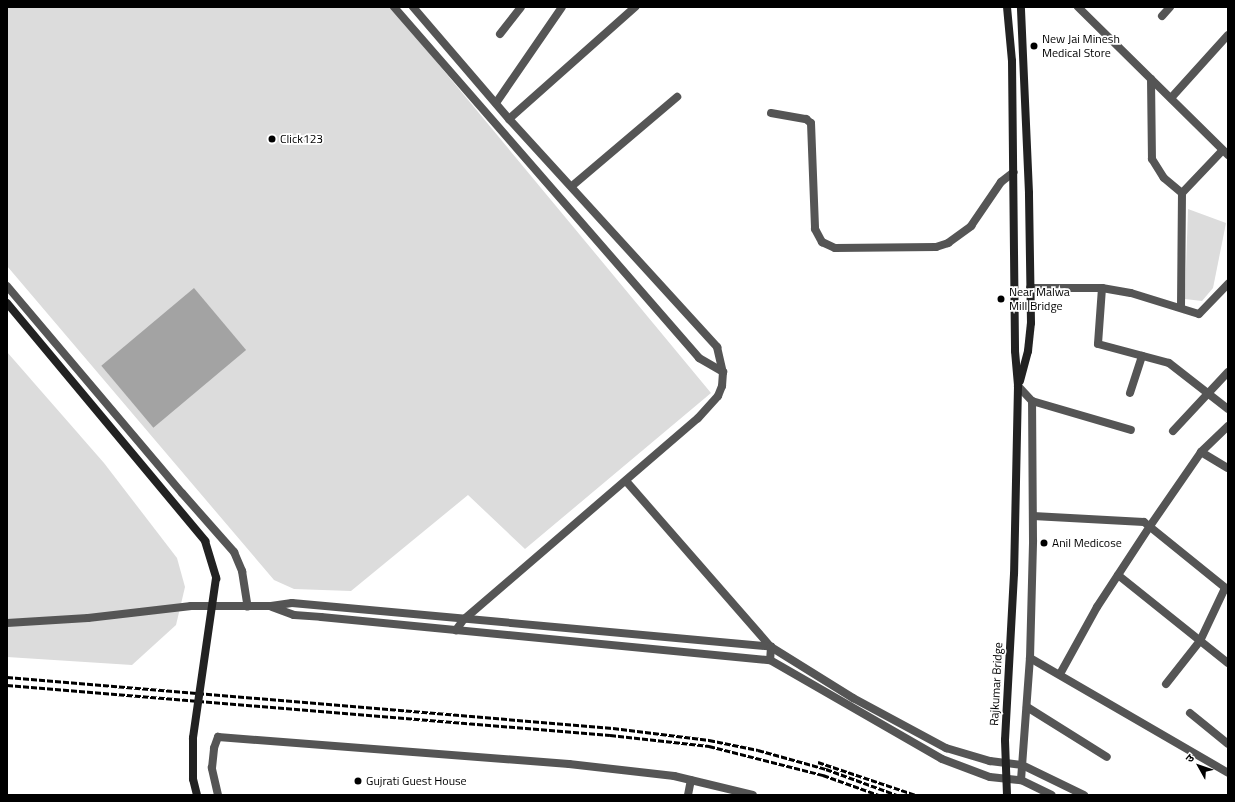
<!DOCTYPE html>
<html>
<head>
<meta charset="utf-8">
<style>
  body { margin:0 }
  #map { position:relative; width:1235px; height:802px; overflow:hidden; background:#fff; font-family:"Titillium Web","Noto Sans Devanagari",sans-serif }
  div>[style] { position:absolute }
  .green>* { inset:0; background:#dcdcdc }
  .water>* { inset:0; background:#a3a3a3; transform-origin:0 0 }
  .minor>* { height:8px; margin:-4px; padding:0 4px; transform-origin:4px; border-radius:4px; background:#555 }
  .tertiary>* { height:8px; margin:-4px; padding:0 4px; transform-origin:4px; border-radius:4px; background:#555 }
  .secondary>* { height:8px; margin:-4px; padding:0 4px; transform-origin:4px; border-radius:4px; background:#222 }
  .rail>* { height:2.5px; margin-top:-1.25px; transform-origin:0; background:repeating-linear-gradient(90deg,#000 0 6px,transparent 0 8px) }
  .secondary-bridge>* { height:8px; margin:-4px; padding:0 4px; transform-origin:4px; border-radius:4px; background:#222 }
  .dots>* { width:11px; height:11px; translate:-50% -50%; box-sizing:border-box; border:2px solid #fff; border-radius:50% }
  span { translate:-50% -50%; white-space:nowrap; text-align:center; line-height:1.15; -webkit-text-stroke:3.5px #fff; paint-order:stroke }
  .poi-label { font-size:12px; color:#000 }
  .left { translate:0 -50%; text-align:left }
  .street-label { font-size:12px; color:#000 }
  .frame { position:absolute; inset:0; border:8px solid #000; pointer-events:none }
  .north { position:absolute; left:1179px; top:746px; width:40px; height:40px; -webkit-text-stroke:3px #fff; paint-order:stroke; rotate:310deg; font-size:11px; font-weight:700; line-height:16px; text-align:center; color:#000 }
  .north::after { content:''; display:block; margin:auto; width:14px; height:18px; background:#000; clip-path:polygon(50% 0,100% 100%,50% 72%,0 100%) }
</style>
</head>
<body>
<div id="map">
  <div class="green">
    <div style="clip-path:polygon(7px 7px,391px 7px,711px 393px,525px 549px,468px 495px,351px 591px,294px 589px,274px 580px,7px 266px)"></div>
    <div style="clip-path:polygon(1188px 209px,1226px 223px,1213px 288px,1202px 301px,1185px 299px)"></div>
    <div style="clip-path:polygon(7px 352px,104px 463px,177px 558px,185px 587px,176px 625px,132px 665px,7px 657px)"></div>
  </div>
  <div class="water">
    <div style="left:194px;top:288px;width:81px;height:121px;rotate:50deg"></div>
  </div>
  <div class="minor">
    <div style="left:1078px;top:7px;width:211px;rotate:44.6deg"></div>
    <div style="left:1162px;top:16px;width:12px;rotate:-48deg"></div>
    <div style="left:500px;top:34px;width:34px;rotate:-52deg"></div>
    <div style="left:1151px;top:79px;width:80px;rotate:89.3deg"></div>
    <div style="left:1152px;top:159px;width:22px;rotate:58deg"></div>
    <div style="left:1164px;top:178px;width:23px;rotate:40deg"></div>
    <div style="left:1171px;top:98px;width:85px;rotate:-47.9deg"></div>
    <div style="left:496px;top:103px;width:116px;rotate:-55.5deg"></div>
    <div style="left:771px;top:113px;width:36px;rotate:10deg"></div>
    <div style="left:806px;top:119px;width:6px;rotate:39deg"></div>
    <div style="left:811px;top:123px;width:106px;rotate:87.8deg"></div>
    <div style="left:815px;top:229px;width:15px;rotate:62deg"></div>
    <div style="left:822px;top:242px;width:14px;rotate:25deg"></div>
    <div style="left:835px;top:248px;width:101px;rotate:-0.6deg"></div>
    <div style="left:936px;top:247px;width:13px;rotate:-18deg"></div>
    <div style="left:948px;top:243px;width:29px;rotate:-36deg"></div>
    <div style="left:971px;top:226px;width:53px;rotate:-55.7deg"></div>
    <div style="left:1001px;top:182px;width:16px;rotate:-38deg"></div>
    <div style="left:509px;top:119px;width:169px;rotate:-41.6deg"></div>
    <div style="left:572px;top:186px;width:138px;rotate:-40.3deg"></div>
    <div style="left:1030px;top:288px;width:72px"></div>
    <div style="left:1102px;top:288px;width:29px;rotate:10deg"></div>
    <div style="left:1131px;top:293px;width:71px;rotate:17.2deg"></div>
    <div style="left:1199px;top:314px;width:42px;rotate:-46deg"></div>
    <div style="left:1102px;top:288px;width:56px;rotate:94.1deg"></div>
    <div style="left:1098px;top:344px;width:73px;rotate:15deg"></div>
    <div style="left:1169px;top:363px;width:75px;rotate:37.9deg"></div>
    <div style="left:1181px;top:307px;width:114px;rotate:-89.5deg"></div>
    <div style="left:1182px;top:193px;width:59px;rotate:-46.4deg"></div>
    <div style="left:1018px;top:386px;width:21px;rotate:47deg"></div>
    <div style="left:1032px;top:401px;width:103px;rotate:16.3deg"></div>
    <div style="left:1130px;top:393px;width:39px;rotate:-72deg"></div>
    <div style="left:1173px;top:431px;width:81px;rotate:-47deg"></div>
    <div style="left:1201px;top:452px;width:31px;rotate:31deg"></div>
    <div style="left:626px;top:481px;width:220px;rotate:48.9deg"></div>
    <div style="left:771px;top:647px;width:13px;rotate:94deg"></div>
    <div style="left:1033px;top:516px;width:111px;rotate:3.1deg"></div>
    <div style="left:1144px;top:522px;width:108px;rotate:39deg"></div>
    <div style="left:1118px;top:575px;width:141px;rotate:38.7deg"></div>
    <div style="left:1030px;top:658px;width:229px;rotate:30.1deg"></div>
    <div style="left:1060px;top:674px;width:77px;rotate:-61.1deg"></div>
    <div style="left:1097px;top:607px;width:97px;rotate:-56.8deg"></div>
    <div style="left:1150px;top:526px;width:90px;rotate:-55.4deg"></div>
    <div style="left:1201px;top:452px;width:37px;rotate:-44deg"></div>
    <div style="left:1166px;top:684px;width:55px;rotate:-51.7deg"></div>
    <div style="left:1200px;top:641px;width:59px;rotate:-64.7deg"></div>
    <div style="left:1027px;top:707px;width:94px;rotate:32deg"></div>
    <div style="left:1190px;top:713px;width:49px;rotate:39.2deg"></div>
    <div style="left:1021px;top:780px;width:122px;rotate:-85.8deg"></div>
    <div style="left:1030px;top:658px;width:118px;rotate:-88.5deg"></div>
    <div style="left:1033px;top:540px;width:139px;rotate:-90.4deg"></div>
    <div style="left:218px;top:795px;width:28px;rotate:-103deg"></div>
    <div style="left:212px;top:768px;width:20px;rotate:-84deg"></div>
    <div style="left:214px;top:748px;width:12px;rotate:-70deg"></div>
    <div style="left:218px;top:737px;width:352px;rotate:4.4deg"></div>
    <div style="left:569px;top:764px;width:106px;rotate:6.5deg"></div>
    <div style="left:674px;top:776px;width:81px;rotate:13.5deg"></div>
    <div style="left:688px;top:795px;width:15px;rotate:-79deg"></div>
  </div>
  <div class="tertiary">
    <div style="left:394px;top:7px;width:465px;rotate:49deg"></div>
    <div style="left:699px;top:358px;width:28px;rotate:30deg"></div>
    <div style="left:413px;top:7px;width:148px;rotate:49.4deg"></div>
    <div style="left:509px;top:119px;width:309px;rotate:47.6deg"></div>
    <div style="left:717px;top:347px;width:26px;rotate:77deg"></div>
    <div style="left:723px;top:372px;width:14px;rotate:94deg"></div>
    <div style="left:722px;top:386px;width:11px;rotate:112deg"></div>
    <div style="left:718px;top:396px;width:30px;rotate:132deg"></div>
    <div style="left:698px;top:418px;width:308px;rotate:139.3deg"></div>
    <div style="left:464px;top:619px;width:14px;rotate:126deg"></div>
    <div style="left:7px;top:286px;width:271px;rotate:49.8deg"></div>
    <div style="left:182px;top:493px;width:79px;rotate:48.6deg"></div>
    <div style="left:234px;top:552px;width:21px;rotate:67deg"></div>
    <div style="left:242px;top:571px;width:36px;rotate:81deg"></div>
    <div style="left:272px;top:607px;width:23px;rotate:20deg"></div>
    <div style="left:294px;top:615px;width:27px;rotate:4deg"></div>
    <div style="left:321px;top:617px;width:451px;rotate:5.5deg"></div>
    <div style="left:770px;top:660px;width:198px;rotate:29.9deg"></div>
    <div style="left:942px;top:759px;width:51px;rotate:20.6deg"></div>
    <div style="left:990px;top:777px;width:31px;rotate:6deg"></div>
    <div style="left:1021px;top:780px;width:34px;rotate:26deg"></div>
    <div style="left:7px;top:623px;width:81px;rotate:-3.5deg"></div>
    <div style="left:88px;top:618px;width:104px;rotate:-6.6deg"></div>
    <div style="left:191px;top:606px;width:80px"></div>
    <div style="left:271px;top:606px;width:21px;rotate:-8deg"></div>
    <div style="left:292px;top:603px;width:481px;rotate:5.2deg"></div>
    <div style="left:771px;top:647px;width:97px;rotate:31.9deg"></div>
    <div style="left:853px;top:698px;width:106px;rotate:28.3deg"></div>
    <div style="left:946px;top:748px;width:46px;rotate:16.5deg"></div>
    <div style="left:990px;top:761px;width:32px;rotate:7deg"></div>
    <div style="left:1022px;top:765px;width:69px;rotate:25.8deg"></div>
  </div>
  <div class="secondary">
    <div style="left:1007px;top:7px;width:54px;rotate:84.7deg"></div>
    <div style="left:1012px;top:61px;width:290px;rotate:89.4deg"></div>
    <div style="left:1015px;top:351px;width:35px;rotate:85deg"></div>
    <div style="left:1018px;top:386px;width:188px;rotate:91.2deg"></div>
    <div style="left:1020px;top:381px;width:31px;rotate:-75deg"></div>
    <div style="left:1028px;top:351px;width:28px;rotate:-84deg"></div>
    <div style="left:1031px;top:323px;width:130px;rotate:-90.9deg"></div>
    <div style="left:1029px;top:193px;width:186px;rotate:-92.5deg"></div>
  </div>
  <div class="rail">
    <div style="left:7px;top:677px;width:608px;rotate:4.81deg"></div>
    <div style="left:613px;top:728px;width:97px;rotate:7.1deg"></div>
    <div style="left:709px;top:740px;width:50px;rotate:11.5deg"></div>
    <div style="left:758px;top:750px;width:71px;rotate:15.6deg"></div>
    <div style="left:826px;top:769px;width:76px;rotate:20.1deg"></div>
    <div style="left:7px;top:685px;width:605px;rotate:4.74deg"></div>
    <div style="left:610px;top:735px;width:100px;rotate:6.3deg"></div>
    <div style="left:709px;top:746px;width:118px;rotate:14.3deg"></div>
    <div style="left:823px;top:775px;width:59px;rotate:19.7deg"></div>
    <div style="left:818px;top:762px;width:103px;rotate:18.6deg"></div>
  </div>
  <div class="secondary-bridge">
    <div style="left:7px;top:303px;width:310px;rotate:50.2deg"></div>
    <div style="left:205px;top:541px;width:39px;rotate:73deg"></div>
    <div style="left:216px;top:578px;width:162px;rotate:98.2deg"></div>
    <div style="left:193px;top:738px;width:41px;rotate:90deg"></div>
    <div style="left:193px;top:779px;width:16px;rotate:76deg"></div>
    <div style="left:1007px;top:795px;width:55px;rotate:-92.1deg"></div>
    <div style="left:1005px;top:740px;width:166px;rotate:-86.9deg"></div>
  </div>
  <div class="dots">
    <div style="left:1034px;top:46px;background:#000"></div>
    <div style="left:272px;top:139px;background:#000"></div>
    <div style="left:1001px;top:299px;background:#000"></div>
    <div style="left:1044px;top:543px;background:#000"></div>
    <div style="left:358px;top:781px;background:#000"></div>
  </div>
  <div class="poi-label">
    <span class="left" style="left:1042px;top:46px">New Jai Minesh<br>Medical Store</span>
    <span class="left" style="left:280px;top:139px">Click123</span>
    <span class="left" style="left:1009px;top:299px">Near Malwa<br>Mill Bridge</span>
    <span class="left" style="left:1052px;top:543px">Anil Medicose</span>
    <span class="left" style="left:366px;top:781px">Gujrati Guest House</span>
  </div>
  <div class="street-label">
    <span style="left:996px;top:684px;rotate:-87deg">Rajkumar Bridge</span>
  </div>
  <div class="frame"></div>
  <div class="north">उ</div>
</div>
</body>
</html>
